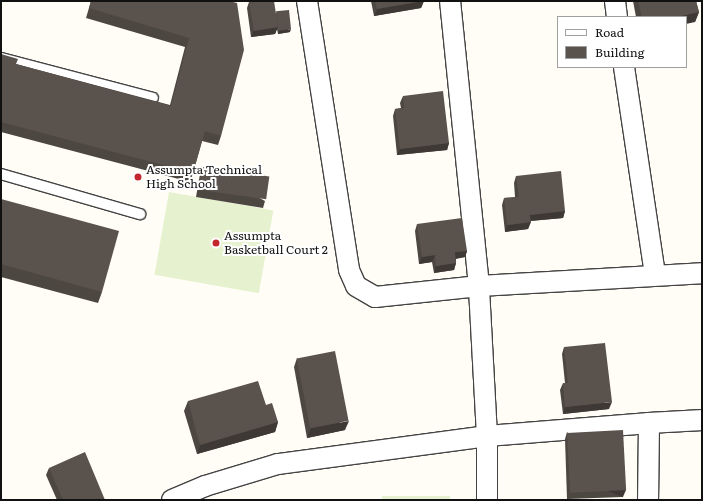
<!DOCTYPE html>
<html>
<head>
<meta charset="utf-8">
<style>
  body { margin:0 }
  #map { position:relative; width:703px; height:501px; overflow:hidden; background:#fffdf5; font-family:Literata,serif }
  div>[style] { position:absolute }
  .pitch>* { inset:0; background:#e6f2cf; transform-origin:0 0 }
  .roads { filter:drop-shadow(1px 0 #444) drop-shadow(-1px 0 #444) drop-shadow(0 1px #444) drop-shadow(0 -1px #444) }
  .service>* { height:10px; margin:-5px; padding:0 5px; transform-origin:5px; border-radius:5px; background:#fff }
  .minor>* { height:20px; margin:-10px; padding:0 10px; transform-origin:10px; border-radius:10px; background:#fff }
  .wall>* { inset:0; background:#4d4742 }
  .shaded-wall>* { inset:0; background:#3f3936; transform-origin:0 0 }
  .building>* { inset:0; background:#5a524d; transform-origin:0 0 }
  .dots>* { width:11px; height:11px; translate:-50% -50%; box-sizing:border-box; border:2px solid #fff; border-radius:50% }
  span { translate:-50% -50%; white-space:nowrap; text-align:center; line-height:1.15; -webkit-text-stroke:4px #fff; paint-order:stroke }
  .poi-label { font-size:12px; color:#111 }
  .left { translate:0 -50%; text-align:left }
  .frame { position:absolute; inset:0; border:2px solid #111; pointer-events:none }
  .legend { position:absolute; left:557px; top:16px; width:130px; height:52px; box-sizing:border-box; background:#fff; border:1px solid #a0a0a0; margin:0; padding:5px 7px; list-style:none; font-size:12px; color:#111 }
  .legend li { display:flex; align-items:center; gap:8px; height:20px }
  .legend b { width:20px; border:1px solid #a0a0a0 }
</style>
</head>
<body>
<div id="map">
  <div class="pitch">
    <div style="left:169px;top:192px;width:106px;height:84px;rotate:10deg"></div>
    <div style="left:382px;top:496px;width:68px;height:4px"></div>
  </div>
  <div class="roads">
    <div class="service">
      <div style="left:1px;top:58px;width:157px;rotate:14.7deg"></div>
      <div style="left:1px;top:174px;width:145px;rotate:16.1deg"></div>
    </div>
    <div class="minor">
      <div style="left:307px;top:1px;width:272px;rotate:81.1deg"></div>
      <div style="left:349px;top:270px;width:17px;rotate:66deg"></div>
      <div style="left:356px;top:286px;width:22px;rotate:30deg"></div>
      <div style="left:375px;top:297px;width:105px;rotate:-6deg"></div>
      <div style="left:479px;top:286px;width:223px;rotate:-3.3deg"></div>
      <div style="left:615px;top:1px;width:16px;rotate:83deg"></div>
      <div style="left:624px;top:67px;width:210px;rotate:81.5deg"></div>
      <div style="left:649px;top:423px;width:53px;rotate:-3.2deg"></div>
      <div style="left:172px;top:500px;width:36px;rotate:-23deg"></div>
      <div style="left:205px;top:486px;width:76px;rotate:-16.8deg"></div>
      <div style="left:278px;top:464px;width:211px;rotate:-7.6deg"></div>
      <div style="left:487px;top:436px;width:150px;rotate:-93.1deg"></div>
      <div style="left:479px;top:286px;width:286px;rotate:-95.8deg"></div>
      <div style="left:487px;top:500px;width:64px;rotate:-90deg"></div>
      <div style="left:487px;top:436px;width:163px;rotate:-4.6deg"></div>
      <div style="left:649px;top:423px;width:77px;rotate:90.7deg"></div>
    </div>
  </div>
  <div class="wall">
    <div style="clip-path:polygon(91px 1px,229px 1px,221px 136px,218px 145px,202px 141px,193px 173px,190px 182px,1px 132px,1px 54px,16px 64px,170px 105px,185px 47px,86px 18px)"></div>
    <div style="clip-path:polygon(371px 1px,424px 1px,421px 8px,374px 16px)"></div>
    <div style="clip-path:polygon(633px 1px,696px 1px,699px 12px,695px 22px,686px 17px,636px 17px)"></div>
    <div style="clip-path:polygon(249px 2px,276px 14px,276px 12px,290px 32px,278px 34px,277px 29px,275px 34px,251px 37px,247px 8px)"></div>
    <div style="clip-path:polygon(403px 96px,449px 143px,447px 150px,397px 155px,393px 116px,395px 109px,401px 108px,400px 103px)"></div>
    <div style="clip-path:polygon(202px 167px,265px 201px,263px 208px,196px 197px,200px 174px)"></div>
    <div style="clip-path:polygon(516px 176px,565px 211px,563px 218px,531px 221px,528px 229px,505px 232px,502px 205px,504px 198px,515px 197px,514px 183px)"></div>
    <div style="clip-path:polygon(1px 199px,102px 292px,98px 303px,1px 277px)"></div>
    <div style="clip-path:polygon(417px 224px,467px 251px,465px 257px,456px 259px,456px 263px,454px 270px,434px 273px,432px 262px,419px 264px,415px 231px)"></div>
    <div style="clip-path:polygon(564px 347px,609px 409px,563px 414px,560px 390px,563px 383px,565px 383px,562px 354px)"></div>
    <div style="clip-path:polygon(297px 358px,345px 430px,307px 438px,294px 367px)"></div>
    <div style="clip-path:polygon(188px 401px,266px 405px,278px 422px,275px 432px,197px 454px,184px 411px)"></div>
    <div style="clip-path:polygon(567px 432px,623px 497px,567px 499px,565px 439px)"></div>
    <div style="clip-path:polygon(49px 468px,105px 500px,57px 500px,46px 475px)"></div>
  </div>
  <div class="shaded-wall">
    <div style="clip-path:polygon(424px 1px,421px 8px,374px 16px,377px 9px)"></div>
    <div style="clip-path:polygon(699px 12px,695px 22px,686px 24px,686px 17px,677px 17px)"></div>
    <div style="clip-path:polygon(278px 27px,275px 34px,251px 37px,254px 31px)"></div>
    <div style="clip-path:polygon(291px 29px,290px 32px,278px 34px,279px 31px)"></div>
    <div style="clip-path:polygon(449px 143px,447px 150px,397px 155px,400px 149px)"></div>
    <div style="clip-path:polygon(565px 211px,563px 218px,528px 221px,530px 215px)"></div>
    <div style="clip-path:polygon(531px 222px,528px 229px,505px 232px,507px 225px)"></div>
    <div style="clip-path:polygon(467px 251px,465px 257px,452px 259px,455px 252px)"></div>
    <div style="clip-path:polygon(435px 255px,432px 262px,419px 264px,422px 257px)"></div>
    <div style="clip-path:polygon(456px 263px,454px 270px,434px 273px,436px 266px)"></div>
    <div style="clip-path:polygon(612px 402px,609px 409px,563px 414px,565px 407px)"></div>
    <div style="clip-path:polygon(349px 421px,345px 430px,307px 438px,311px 428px)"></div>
    <div style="clip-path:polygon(278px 422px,275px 432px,197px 454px,200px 445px)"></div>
    <div style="left:626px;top:490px;width:8px;height:56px;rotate:113deg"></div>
  </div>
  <div class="building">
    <div style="clip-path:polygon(91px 1px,229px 1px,237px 3px,244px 50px,221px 136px,205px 131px,193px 173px,1px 122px,1px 54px,18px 59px,16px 64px,171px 106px,189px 38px,89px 8px)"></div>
    <div style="clip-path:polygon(253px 1px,274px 1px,278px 27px,254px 31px,249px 2px)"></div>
    <div style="clip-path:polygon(375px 1px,423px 1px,377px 9px)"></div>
    <div style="clip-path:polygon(638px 1px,696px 1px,699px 12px,677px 17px,642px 17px)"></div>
    <div style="left:289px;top:10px;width:19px;height:13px;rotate:84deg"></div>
    <div style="clip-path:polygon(443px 91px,449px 143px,400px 149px,395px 109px,404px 108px,403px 96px)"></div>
    <div style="left:202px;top:167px;width:68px;height:23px;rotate:8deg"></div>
    <div style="clip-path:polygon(561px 171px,565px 211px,530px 215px,531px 222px,507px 225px,504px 198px,519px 197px,516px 176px)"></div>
    <div style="clip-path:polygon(1px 199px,119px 231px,102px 292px,1px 264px)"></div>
    <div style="clip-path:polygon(462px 218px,467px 251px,455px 252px,456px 263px,436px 266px,435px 255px,422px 257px,417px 224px)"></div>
    <div style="clip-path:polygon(605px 343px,612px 402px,565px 407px,563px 383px,568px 383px,564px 347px)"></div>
    <div style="left:335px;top:351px;width:71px;height:39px;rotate:79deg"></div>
    <div style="clip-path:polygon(258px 381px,266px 405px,272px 403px,278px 422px,200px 445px,188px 401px)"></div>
    <div style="left:623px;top:430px;width:60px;height:56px;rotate:87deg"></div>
    <div style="clip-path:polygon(85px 452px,105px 500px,63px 500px,49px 468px)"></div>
  </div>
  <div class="dots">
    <div style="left:138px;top:177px;background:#c4262e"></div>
    <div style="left:216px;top:243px;background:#c4262e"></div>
  </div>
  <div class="poi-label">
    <span class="left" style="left:146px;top:177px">Assumpta Technical<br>High School</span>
    <span class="left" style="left:224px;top:243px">Assumpta<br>Basketball Court 2</span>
  </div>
  <div class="frame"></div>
  <ul class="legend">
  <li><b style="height:5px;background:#fff"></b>Road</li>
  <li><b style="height:11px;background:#5a524d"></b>Building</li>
  </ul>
</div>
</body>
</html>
